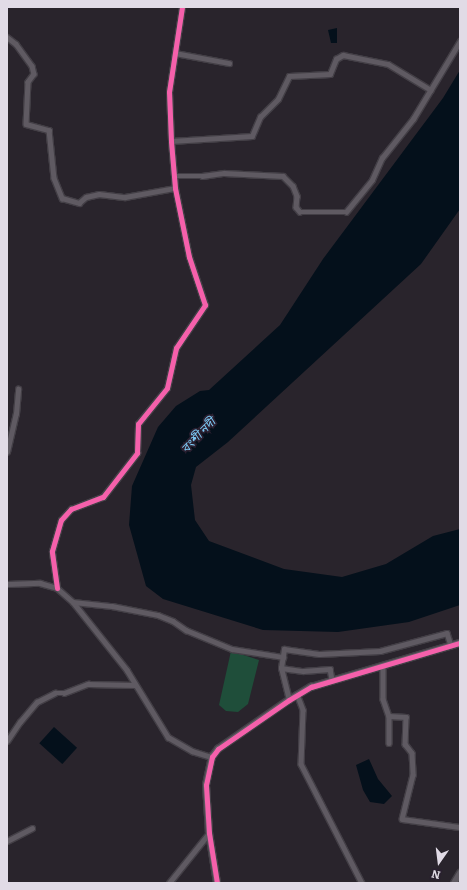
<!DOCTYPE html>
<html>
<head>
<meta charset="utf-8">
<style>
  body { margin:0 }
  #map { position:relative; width:467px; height:890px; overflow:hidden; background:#29242c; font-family:Bitter,"Noto Sans Bengali",serif }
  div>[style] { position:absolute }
  .green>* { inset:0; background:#1f4e3a }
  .water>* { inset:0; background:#04101b; transform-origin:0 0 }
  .roads { filter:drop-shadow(1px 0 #433f46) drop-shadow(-1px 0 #433f46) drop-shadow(0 1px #433f46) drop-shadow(0 -1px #433f46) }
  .minor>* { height:4.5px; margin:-2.25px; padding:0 2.25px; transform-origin:2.25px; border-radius:2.25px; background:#5f5a62 }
  .tertiary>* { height:5.5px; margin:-2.75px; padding:0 2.75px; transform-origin:2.75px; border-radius:2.75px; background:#5f5a62 }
  .secondary>* { height:6px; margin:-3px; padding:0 3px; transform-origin:3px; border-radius:3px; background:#5f5a62 }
  .cycleway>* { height:5px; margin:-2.5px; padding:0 2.5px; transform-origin:2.5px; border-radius:2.5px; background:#f560ab }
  span { translate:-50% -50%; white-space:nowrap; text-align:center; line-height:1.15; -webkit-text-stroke:3.5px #2a2030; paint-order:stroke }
  .water-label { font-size:12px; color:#7dcaf6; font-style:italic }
  .frame { position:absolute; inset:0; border:8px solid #e1dbe6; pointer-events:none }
  .north { position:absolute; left:419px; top:842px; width:40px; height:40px; -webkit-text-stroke:3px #2a2030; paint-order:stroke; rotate:194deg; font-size:11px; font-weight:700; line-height:16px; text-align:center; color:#e1dbe6 }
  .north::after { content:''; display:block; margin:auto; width:14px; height:18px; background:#e1dbe6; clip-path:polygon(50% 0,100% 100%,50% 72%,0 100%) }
</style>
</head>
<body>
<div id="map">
  <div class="green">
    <div style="clip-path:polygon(231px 651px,259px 660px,248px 704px,238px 712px,226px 711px,219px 705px)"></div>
  </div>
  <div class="water">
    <div style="clip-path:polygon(337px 28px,337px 43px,331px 43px,328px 30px)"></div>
    <div style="clip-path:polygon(460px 70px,460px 209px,421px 264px,228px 442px,196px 467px,191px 485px,195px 520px,209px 541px,284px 569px,342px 577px,386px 564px,433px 536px,460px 529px,460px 605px,409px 622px,338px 632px,263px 630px,163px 599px,146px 586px,129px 525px,132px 486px,158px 427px,176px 406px,200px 391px,209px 390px,280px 325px,323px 259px,443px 98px)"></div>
    <div style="left:54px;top:727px;width:31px;height:22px;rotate:42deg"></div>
    <div style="clip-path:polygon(369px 759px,378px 779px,392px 796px,384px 804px,370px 802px,363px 790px,356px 765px)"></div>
  </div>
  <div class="roads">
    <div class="minor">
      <div style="left:7px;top:37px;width:11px;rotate:38deg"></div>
      <div style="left:16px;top:44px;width:27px;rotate:54deg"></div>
      <div style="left:32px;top:66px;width:8px;rotate:76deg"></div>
      <div style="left:34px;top:74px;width:10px;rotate:127deg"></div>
      <div style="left:28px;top:82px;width:42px;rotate:92.7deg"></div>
      <div style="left:26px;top:124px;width:24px;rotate:15deg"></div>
      <div style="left:49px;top:130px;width:48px;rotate:84.1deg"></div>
      <div style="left:54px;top:178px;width:22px;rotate:68deg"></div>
      <div style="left:62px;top:198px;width:18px;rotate:16deg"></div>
      <div style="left:79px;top:203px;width:9px;rotate:-41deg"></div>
      <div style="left:86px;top:197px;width:13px;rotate:-13deg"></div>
      <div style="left:99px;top:194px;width:26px;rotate:7deg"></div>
      <div style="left:125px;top:197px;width:51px;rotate:-10.2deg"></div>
      <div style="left:175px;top:53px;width:55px;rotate:10.5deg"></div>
      <div style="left:171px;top:141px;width:81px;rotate:-3.5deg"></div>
      <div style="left:252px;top:136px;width:21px;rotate:-67deg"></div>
      <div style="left:260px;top:117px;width:25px;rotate:-45deg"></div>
      <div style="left:278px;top:99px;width:25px;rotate:-64deg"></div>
      <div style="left:289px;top:76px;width:41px;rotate:-2.8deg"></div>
      <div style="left:330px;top:74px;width:16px;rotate:-68deg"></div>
      <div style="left:336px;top:59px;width:8px;rotate:-30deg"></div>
      <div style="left:343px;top:55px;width:46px;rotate:11.3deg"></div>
      <div style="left:388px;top:64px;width:50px;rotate:31.2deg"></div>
      <div style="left:174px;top:176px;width:28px"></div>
      <div style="left:202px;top:176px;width:22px;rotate:-8deg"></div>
      <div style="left:224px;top:173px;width:59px;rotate:2.9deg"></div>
      <div style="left:283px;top:176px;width:14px;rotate:45deg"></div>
      <div style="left:293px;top:186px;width:11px;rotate:68deg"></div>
      <div style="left:297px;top:196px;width:11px;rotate:95deg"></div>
      <div style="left:296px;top:207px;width:6px;rotate:51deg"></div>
      <div style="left:300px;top:212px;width:46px"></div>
      <div style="left:346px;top:212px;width:41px;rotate:-50.9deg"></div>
      <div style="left:372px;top:180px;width:24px;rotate:-66deg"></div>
      <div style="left:382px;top:158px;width:50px;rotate:-51.5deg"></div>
      <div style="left:413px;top:119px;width:91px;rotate:-58.9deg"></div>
      <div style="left:7px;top:452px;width:39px;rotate:-77deg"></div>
      <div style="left:16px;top:414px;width:25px;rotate:-85deg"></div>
      <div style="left:7px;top:584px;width:33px;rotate:-2deg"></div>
      <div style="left:40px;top:583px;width:18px;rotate:16deg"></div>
      <div style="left:57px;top:588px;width:21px;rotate:41deg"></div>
      <div style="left:73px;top:602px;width:87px;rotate:51.5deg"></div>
      <div style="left:127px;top:670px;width:79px;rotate:58.5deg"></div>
      <div style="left:168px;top:737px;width:28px;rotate:30deg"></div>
      <div style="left:192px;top:751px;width:21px;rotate:17deg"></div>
      <div style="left:57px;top:588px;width:37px;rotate:-98deg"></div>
      <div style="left:52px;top:551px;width:32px;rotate:-74deg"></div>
      <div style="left:61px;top:520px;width:15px;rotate:-48deg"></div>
      <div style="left:71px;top:509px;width:34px;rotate:-21deg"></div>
      <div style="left:103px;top:497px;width:56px;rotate:-52.3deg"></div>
      <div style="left:137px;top:453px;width:29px;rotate:-88deg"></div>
      <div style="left:138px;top:424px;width:46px;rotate:-51.1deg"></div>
      <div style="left:167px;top:388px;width:41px;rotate:-77.3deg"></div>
      <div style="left:176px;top:348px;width:52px;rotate:-56deg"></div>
      <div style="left:205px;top:305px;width:51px;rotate:-108.4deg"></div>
      <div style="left:189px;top:257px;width:70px;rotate:-101.5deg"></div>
      <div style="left:175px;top:188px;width:47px;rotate:-94.9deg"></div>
      <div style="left:171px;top:141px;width:49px;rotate:-92.3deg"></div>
      <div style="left:169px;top:92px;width:86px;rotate:-81.3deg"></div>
      <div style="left:73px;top:602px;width:39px;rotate:6deg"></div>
      <div style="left:112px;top:606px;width:47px;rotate:11.1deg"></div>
      <div style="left:158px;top:615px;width:16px;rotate:22deg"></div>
      <div style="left:173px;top:621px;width:16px;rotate:35deg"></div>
      <div style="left:186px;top:630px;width:50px;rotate:22.4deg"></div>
      <div style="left:232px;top:649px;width:52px;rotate:8.9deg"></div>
      <div style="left:383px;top:665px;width:34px;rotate:90deg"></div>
      <div style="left:383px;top:699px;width:18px;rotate:71deg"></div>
      <div style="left:389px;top:716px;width:27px;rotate:90deg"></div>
      <div style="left:281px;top:668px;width:19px;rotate:-81deg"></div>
      <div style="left:284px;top:649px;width:35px;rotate:8deg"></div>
      <div style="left:319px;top:654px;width:61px;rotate:-2.8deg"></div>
      <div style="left:380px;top:651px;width:69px;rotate:-15deg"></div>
      <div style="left:447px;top:633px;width:13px;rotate:72deg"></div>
      <div style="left:297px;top:694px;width:17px;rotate:69deg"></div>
      <div style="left:303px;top:710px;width:54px;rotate:92.1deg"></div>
      <div style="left:301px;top:764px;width:134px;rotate:62.9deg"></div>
      <div style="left:289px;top:700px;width:33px;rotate:-104deg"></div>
      <div style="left:281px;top:668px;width:22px;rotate:8deg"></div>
      <div style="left:303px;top:671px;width:27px;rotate:-4deg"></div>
      <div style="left:330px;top:669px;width:10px;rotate:79deg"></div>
      <div style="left:389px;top:716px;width:17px;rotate:3deg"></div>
      <div style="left:406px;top:717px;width:27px;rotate:92deg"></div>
      <div style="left:405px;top:744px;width:11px;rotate:52deg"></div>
      <div style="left:412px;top:753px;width:22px;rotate:87deg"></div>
      <div style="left:413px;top:775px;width:45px;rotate:104deg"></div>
      <div style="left:402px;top:819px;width:59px;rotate:7.9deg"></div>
      <div style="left:7px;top:741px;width:23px;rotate:-56deg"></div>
      <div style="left:20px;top:722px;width:26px;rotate:-50deg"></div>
      <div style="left:37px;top:702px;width:20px;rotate:-27deg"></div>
      <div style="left:55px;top:693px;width:9px"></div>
      <div style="left:64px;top:693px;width:26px;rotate:-21deg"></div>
      <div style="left:88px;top:684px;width:47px;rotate:1.2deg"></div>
      <div style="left:7px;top:841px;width:28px;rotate:-27deg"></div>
      <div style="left:169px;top:883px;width:64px;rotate:-51.3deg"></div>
    </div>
    <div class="tertiary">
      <div style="left:217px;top:883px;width:51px;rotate:-99.1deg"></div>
      <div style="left:209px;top:833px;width:48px;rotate:-93.6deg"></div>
      <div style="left:206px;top:785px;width:29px;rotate:-78deg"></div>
      <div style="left:212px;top:757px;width:10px;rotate:-53deg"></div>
      <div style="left:218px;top:749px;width:86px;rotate:-34.6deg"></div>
      <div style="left:289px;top:700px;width:26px;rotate:-31deg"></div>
      <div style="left:311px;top:687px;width:155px;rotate:-16.5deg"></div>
    </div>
    <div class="secondary">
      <div style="left:454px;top:883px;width:12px;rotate:-59deg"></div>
    </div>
  </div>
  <div class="cycleway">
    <div style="left:57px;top:588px;width:37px;rotate:-98deg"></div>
    <div style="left:52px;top:551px;width:32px;rotate:-74deg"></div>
    <div style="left:61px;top:520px;width:15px;rotate:-48deg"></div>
    <div style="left:71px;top:509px;width:34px;rotate:-21deg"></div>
    <div style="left:103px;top:497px;width:56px;rotate:-52.3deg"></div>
    <div style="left:137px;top:453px;width:29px;rotate:-88deg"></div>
    <div style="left:138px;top:424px;width:46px;rotate:-51.1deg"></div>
    <div style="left:167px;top:388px;width:41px;rotate:-77.3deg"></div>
    <div style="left:176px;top:348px;width:52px;rotate:-56deg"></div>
    <div style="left:205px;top:305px;width:51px;rotate:-108.4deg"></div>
    <div style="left:189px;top:257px;width:70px;rotate:-101.5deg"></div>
    <div style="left:175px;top:188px;width:47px;rotate:-94.9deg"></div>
    <div style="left:171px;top:141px;width:49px;rotate:-92.3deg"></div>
    <div style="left:169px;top:92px;width:86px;rotate:-81.3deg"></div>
    <div style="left:217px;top:883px;width:51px;rotate:-99.1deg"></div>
    <div style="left:209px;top:833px;width:48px;rotate:-93.6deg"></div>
    <div style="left:206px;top:785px;width:29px;rotate:-78deg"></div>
    <div style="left:212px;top:757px;width:10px;rotate:-53deg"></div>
    <div style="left:218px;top:749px;width:86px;rotate:-34.6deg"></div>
    <div style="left:289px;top:700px;width:26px;rotate:-31deg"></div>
    <div style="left:311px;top:687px;width:155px;rotate:-16.5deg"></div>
  </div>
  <div class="water-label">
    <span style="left:199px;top:436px;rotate:-46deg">বংশী নদী</span>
  </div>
  <div class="frame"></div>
  <div class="north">N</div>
</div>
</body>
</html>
